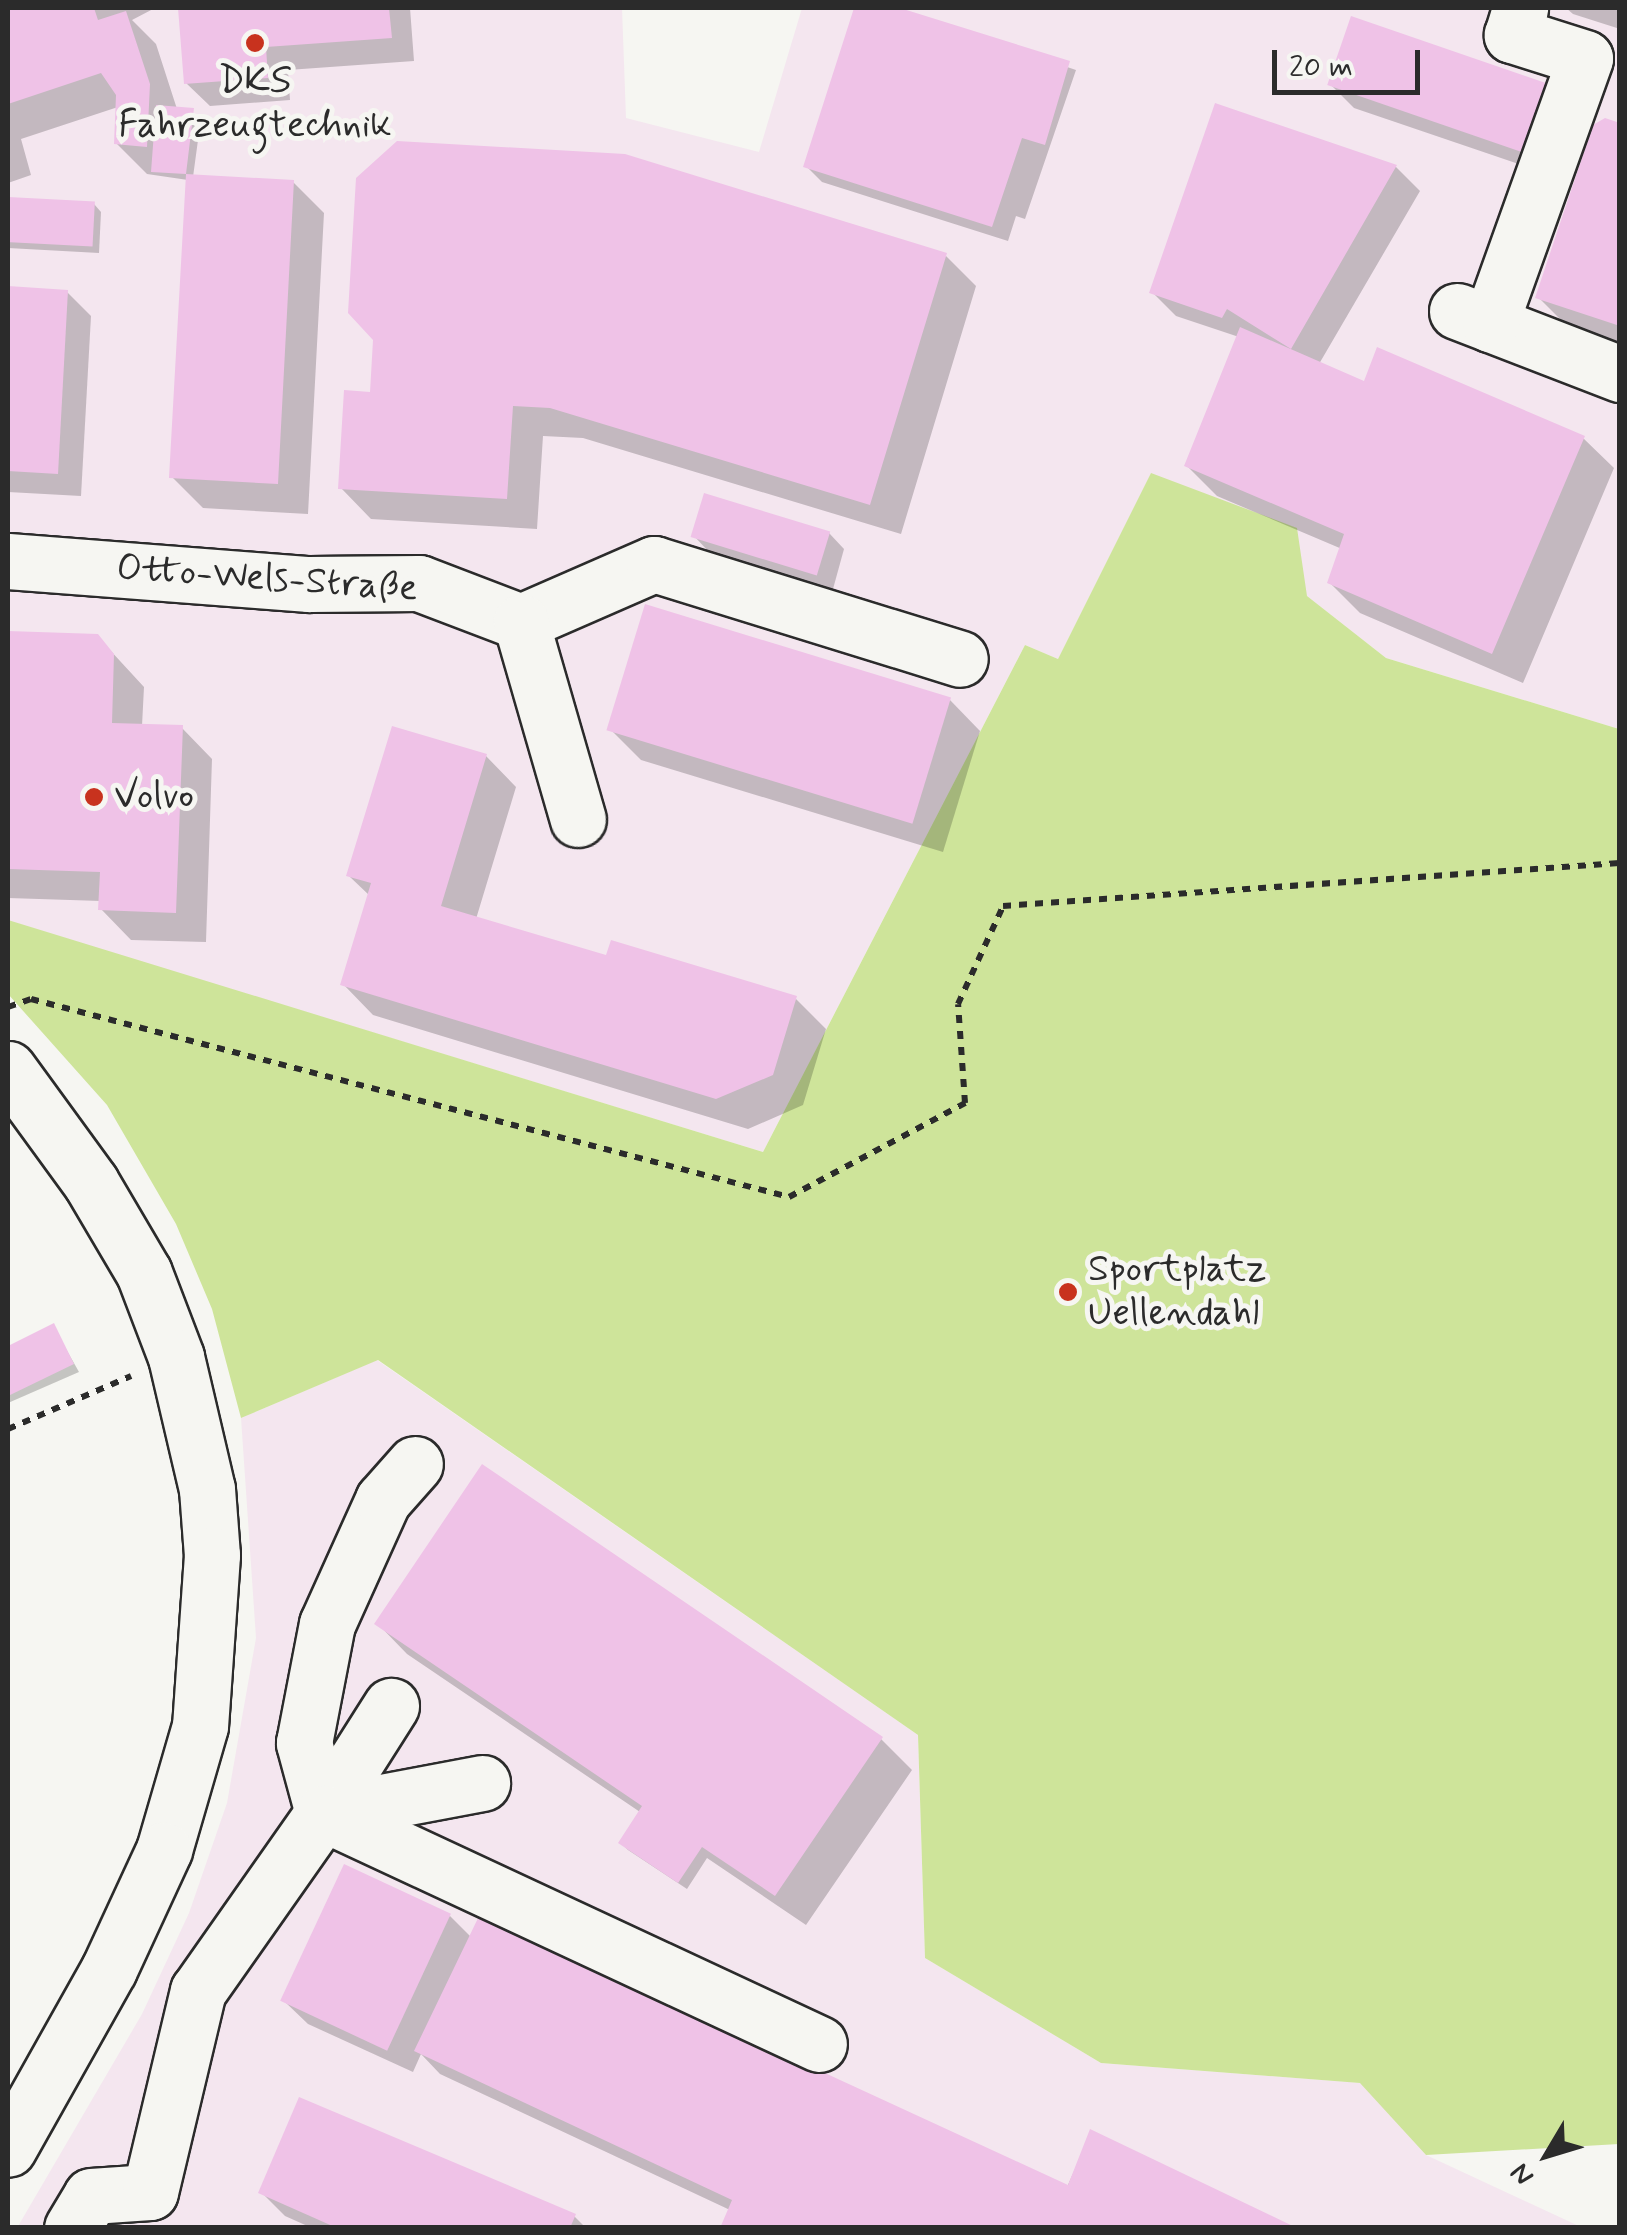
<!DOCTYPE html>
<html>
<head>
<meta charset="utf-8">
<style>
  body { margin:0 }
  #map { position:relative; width:1627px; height:2235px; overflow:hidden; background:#f6f6f2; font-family:Mynerve,sans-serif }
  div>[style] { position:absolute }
  .built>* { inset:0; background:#f4e6ef }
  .green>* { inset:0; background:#cee49a }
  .shadow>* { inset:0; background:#0003 }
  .building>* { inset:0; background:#efc2e7; transform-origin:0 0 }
  .path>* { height:6px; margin-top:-3px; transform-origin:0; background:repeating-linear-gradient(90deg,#2b2b2b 0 8px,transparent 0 16px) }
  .roads { filter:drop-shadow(2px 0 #2b2b2b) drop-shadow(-2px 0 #2b2b2b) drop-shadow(0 2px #2b2b2b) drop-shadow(0 -2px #2b2b2b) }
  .minor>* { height:55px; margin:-27.5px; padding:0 27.5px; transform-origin:27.5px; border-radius:27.5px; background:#f6f6f2 }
  .dots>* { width:28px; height:28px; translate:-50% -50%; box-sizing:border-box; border:5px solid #f6f6f2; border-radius:50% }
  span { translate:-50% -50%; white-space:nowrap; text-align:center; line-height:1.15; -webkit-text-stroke:10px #f6f6f2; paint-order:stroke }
  .poi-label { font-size:38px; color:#2b2b2b }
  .left { translate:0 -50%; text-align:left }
  .street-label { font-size:38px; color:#2b2b2b }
  .frame { position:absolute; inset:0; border:10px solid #2b2b2b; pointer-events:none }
  .north { position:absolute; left:1497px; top:2105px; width:100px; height:100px; -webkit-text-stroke:8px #f6f6f2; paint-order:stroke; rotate:232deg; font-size:28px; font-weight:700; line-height:40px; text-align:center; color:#2b2b2b }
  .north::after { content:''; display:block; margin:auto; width:35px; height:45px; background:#2b2b2b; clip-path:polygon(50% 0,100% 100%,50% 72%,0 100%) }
  .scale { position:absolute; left:1272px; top:50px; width:148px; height:45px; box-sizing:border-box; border:5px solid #2b2b2b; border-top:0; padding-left:12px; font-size:30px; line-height:35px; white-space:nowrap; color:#2b2b2b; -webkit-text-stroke:8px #f6f6f2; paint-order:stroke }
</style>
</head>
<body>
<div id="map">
  <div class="built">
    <div style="clip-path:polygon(8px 8px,622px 8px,626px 118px,759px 152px,802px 8px,1619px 8px,1619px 729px,1386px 658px,1151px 474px,1058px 659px,1025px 645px,763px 1152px,8px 921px)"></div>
    <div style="clip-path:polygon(377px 1360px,918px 1735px,925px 1958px,1101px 2063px,1361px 2083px,1426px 2155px,1581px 2227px,17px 2228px,142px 2014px,189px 1913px,227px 1803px,256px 1638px,241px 1418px)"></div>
  </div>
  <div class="green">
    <div style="clip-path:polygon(1151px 473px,1297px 528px,1307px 596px,1386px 658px,1619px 729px,1619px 2144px,1426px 2155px,1360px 2083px,1101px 2063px,925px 1958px,918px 1735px,378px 1360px,241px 1418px,212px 1309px,176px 1224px,107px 1105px,8px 994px,8px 920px,763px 1152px,1025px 645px,1058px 659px)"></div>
  </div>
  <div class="shadow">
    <div style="clip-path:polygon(8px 8px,155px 8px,132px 20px,156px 44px,177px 109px,201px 118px,193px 177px,293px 182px,324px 213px,308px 514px,203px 508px,172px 477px,188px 180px,147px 174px,116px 143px,118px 107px,21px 139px,31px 175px,8px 183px)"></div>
    <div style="clip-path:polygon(181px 8px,410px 8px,414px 61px,288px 70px,290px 100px,210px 106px,186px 83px)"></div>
    <div style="clip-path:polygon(856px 8px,892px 8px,1076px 70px,1025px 219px,1016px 216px,1008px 241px,822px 182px,806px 166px)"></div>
    <div style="clip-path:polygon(1566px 8px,1620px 8px,1620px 29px,1573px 14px)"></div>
    <div style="clip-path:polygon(1330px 84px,1573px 110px,1551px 175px,1354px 108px)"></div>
    <div style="clip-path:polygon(1216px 106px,1396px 167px,1420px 191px,1319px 364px,1366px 384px,1583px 438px,1614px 468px,1523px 683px,1360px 613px,1330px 583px,1342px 549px,1217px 496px,1186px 465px,1239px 337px,1176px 316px,1152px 292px)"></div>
    <div style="clip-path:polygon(1620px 125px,1620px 345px,1569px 328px,1538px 297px)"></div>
    <div style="clip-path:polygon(8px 199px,94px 204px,101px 212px,99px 253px,8px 248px)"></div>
    <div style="clip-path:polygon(946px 256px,976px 286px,901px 534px,583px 438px,543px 436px,537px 529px,371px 519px,341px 488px,372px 395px)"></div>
    <div style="clip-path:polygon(8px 289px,67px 292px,91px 316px,81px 496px,8px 492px)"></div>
    <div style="clip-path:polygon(829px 533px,844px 549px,833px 589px,709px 552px,694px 536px)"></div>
    <div style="clip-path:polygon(8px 633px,97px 636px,144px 687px,142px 726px,182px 728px,212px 759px,206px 942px,131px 940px,101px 909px,101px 901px,8px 898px)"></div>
    <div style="clip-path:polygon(950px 700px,980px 731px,943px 852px,641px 760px,610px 729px)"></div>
    <div style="clip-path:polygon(486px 756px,516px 787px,476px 919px,608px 958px,796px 999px,826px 1029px,803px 1105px,748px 1129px,373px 1015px,343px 984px,370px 896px,349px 876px)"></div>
    <div style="clip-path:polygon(53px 1326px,79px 1372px,8px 1403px,8px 1347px)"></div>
    <div style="clip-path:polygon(377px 1623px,881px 1739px,912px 1770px,806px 1925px,707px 1858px,687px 1889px,628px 1850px,621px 1843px,640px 1812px,407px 1654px)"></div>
    <div style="clip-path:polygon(450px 1916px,471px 1937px,1067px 2187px,1091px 2133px,1292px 2228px,730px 2210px,440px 2074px,421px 2054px,413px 2072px,308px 2024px,284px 2001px)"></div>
    <div style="clip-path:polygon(261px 2192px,574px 2216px,586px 2228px,312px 2228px,285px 2216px)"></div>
  </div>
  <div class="building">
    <div style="clip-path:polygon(8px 8px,94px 8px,98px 20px,126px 11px,150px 84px,147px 147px,114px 144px,116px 95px,101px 73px,8px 104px)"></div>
    <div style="clip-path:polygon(178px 8px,389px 8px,392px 38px,266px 47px,268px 78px,184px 84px)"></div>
    <div style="clip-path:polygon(854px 8px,900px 8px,1070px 61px,1045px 145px,1022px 138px,992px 227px,803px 167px)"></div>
    <div style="left:1351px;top:16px;width:212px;height:73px;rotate:19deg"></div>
    <div style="clip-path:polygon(1215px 103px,1397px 165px,1291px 349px,1227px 309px,1222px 318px,1149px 293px)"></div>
    <div style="clip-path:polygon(156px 105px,194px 108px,186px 174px,294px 180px,278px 484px,169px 478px,186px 174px,151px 172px)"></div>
    <div style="clip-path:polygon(1605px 118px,1620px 123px,1620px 326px,1535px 298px,1593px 125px)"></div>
    <div style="clip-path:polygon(397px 141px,625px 154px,947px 253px,870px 505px,550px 408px,513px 406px,507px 499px,338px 489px,344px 390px,370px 392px,373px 340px,348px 313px,356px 178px)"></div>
    <div style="left:8px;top:197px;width:87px;height:45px;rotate:3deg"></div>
    <div style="clip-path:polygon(8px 286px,68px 290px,58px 474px,8px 471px)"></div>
    <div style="clip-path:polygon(1240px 327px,1364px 381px,1377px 347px,1585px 436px,1492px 654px,1327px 583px,1344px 534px,1184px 466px)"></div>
    <div style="left:704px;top:493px;width:132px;height:46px;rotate:17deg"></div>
    <div style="left:645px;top:604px;width:320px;height:132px;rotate:17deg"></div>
    <div style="clip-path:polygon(8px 631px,98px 634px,114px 654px,112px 723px,183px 725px,176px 913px,98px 910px,100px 872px,8px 869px)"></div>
    <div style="clip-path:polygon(392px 726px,487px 754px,441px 906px,606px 955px,611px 940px,797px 996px,773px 1075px,716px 1099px,340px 985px,371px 883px,346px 876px)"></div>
    <div style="clip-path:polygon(54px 1323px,74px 1364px,8px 1396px,8px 1346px)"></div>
    <div style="clip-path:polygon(482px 1464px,883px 1737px,775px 1896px,702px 1847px,678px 1883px,618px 1843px,642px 1806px,374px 1624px)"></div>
    <div style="left:344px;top:1864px;width:118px;height:151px;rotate:25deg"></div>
    <div style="clip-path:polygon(480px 1914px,1068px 2185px,1090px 2129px,1297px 2228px,720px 2228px,732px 2200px,414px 2051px)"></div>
    <div style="clip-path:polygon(299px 2097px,576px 2214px,570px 2228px,337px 2228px,258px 2193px)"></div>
  </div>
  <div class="path">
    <div style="left:8px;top:1007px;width:24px;rotate:-19deg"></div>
    <div style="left:31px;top:999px;width:783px;rotate:14.64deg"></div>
    <div style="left:789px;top:1197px;width:200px;rotate:-28.1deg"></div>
    <div style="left:965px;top:1103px;width:99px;rotate:-94deg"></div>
    <div style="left:958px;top:1004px;width:108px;rotate:-65.3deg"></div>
    <div style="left:1003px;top:906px;width:618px;rotate:-3.99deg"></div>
    <div style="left:8px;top:1429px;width:134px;rotate:-23.3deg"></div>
  </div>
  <div class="roads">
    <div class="minor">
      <div style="left:1457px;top:311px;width:175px;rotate:21.1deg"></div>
      <div style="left:1490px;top:324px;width:282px;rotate:-70.3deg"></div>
      <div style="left:1585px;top:58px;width:77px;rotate:-162.5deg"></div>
      <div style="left:1512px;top:35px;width:28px;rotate:-73deg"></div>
      <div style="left:8px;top:561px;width:302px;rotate:4.4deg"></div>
      <div style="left:309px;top:584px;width:110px;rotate:-0.5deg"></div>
      <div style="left:419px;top:583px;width:109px;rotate:20.9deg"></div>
      <div style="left:521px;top:622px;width:145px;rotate:-23.6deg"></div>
      <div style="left:654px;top:564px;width:320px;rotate:17.2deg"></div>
      <div style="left:521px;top:622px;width:205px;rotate:73.9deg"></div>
      <div style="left:8px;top:1069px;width:141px;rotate:53.9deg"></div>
      <div style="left:91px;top:1183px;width:104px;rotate:59.5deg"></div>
      <div style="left:144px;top:1273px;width:90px;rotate:69.1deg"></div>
      <div style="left:176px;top:1357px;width:136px;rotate:76.8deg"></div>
      <div style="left:207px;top:1489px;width:66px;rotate:85.7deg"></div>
      <div style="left:212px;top:1555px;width:171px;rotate:94deg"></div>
      <div style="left:200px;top:1726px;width:129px;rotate:106.2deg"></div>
      <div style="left:164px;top:1850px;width:131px;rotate:114.8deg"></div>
      <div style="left:109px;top:1969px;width:206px;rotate:119.3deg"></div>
      <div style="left:323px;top:1813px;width:73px;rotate:-105.2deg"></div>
      <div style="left:304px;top:1743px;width:121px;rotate:-79.1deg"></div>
      <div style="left:327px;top:1624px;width:136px;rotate:-65.7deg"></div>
      <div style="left:383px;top:1500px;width:48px;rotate:-48.4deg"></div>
      <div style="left:323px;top:1813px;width:162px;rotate:-10.7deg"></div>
      <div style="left:323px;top:1813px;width:127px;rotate:-57.6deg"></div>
      <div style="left:72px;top:2228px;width:37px;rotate:-59deg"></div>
      <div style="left:91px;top:2196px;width:59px;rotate:-3.9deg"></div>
      <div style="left:150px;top:2192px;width:207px;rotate:-76.6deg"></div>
      <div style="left:198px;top:1991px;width:218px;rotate:-54.9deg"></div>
      <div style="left:323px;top:1813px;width:547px;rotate:24.97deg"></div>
    </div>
  </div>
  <div class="dots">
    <div style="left:255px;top:43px;background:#c8321e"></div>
    <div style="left:94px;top:797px;background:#c8321e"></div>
    <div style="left:1068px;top:1292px;background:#c8321e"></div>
  </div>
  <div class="poi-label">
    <span style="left:255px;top:104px">DKS<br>Fahrzeugtechnik</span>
    <span class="left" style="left:114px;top:797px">Volvo</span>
    <span class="left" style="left:1088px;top:1292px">Sportplatz<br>Uellendahl</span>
  </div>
  <div class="street-label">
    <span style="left:267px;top:579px;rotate:4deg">Otto-Wels-Straße</span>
  </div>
  <div class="frame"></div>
  <div class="north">N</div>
  <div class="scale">20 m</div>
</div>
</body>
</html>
